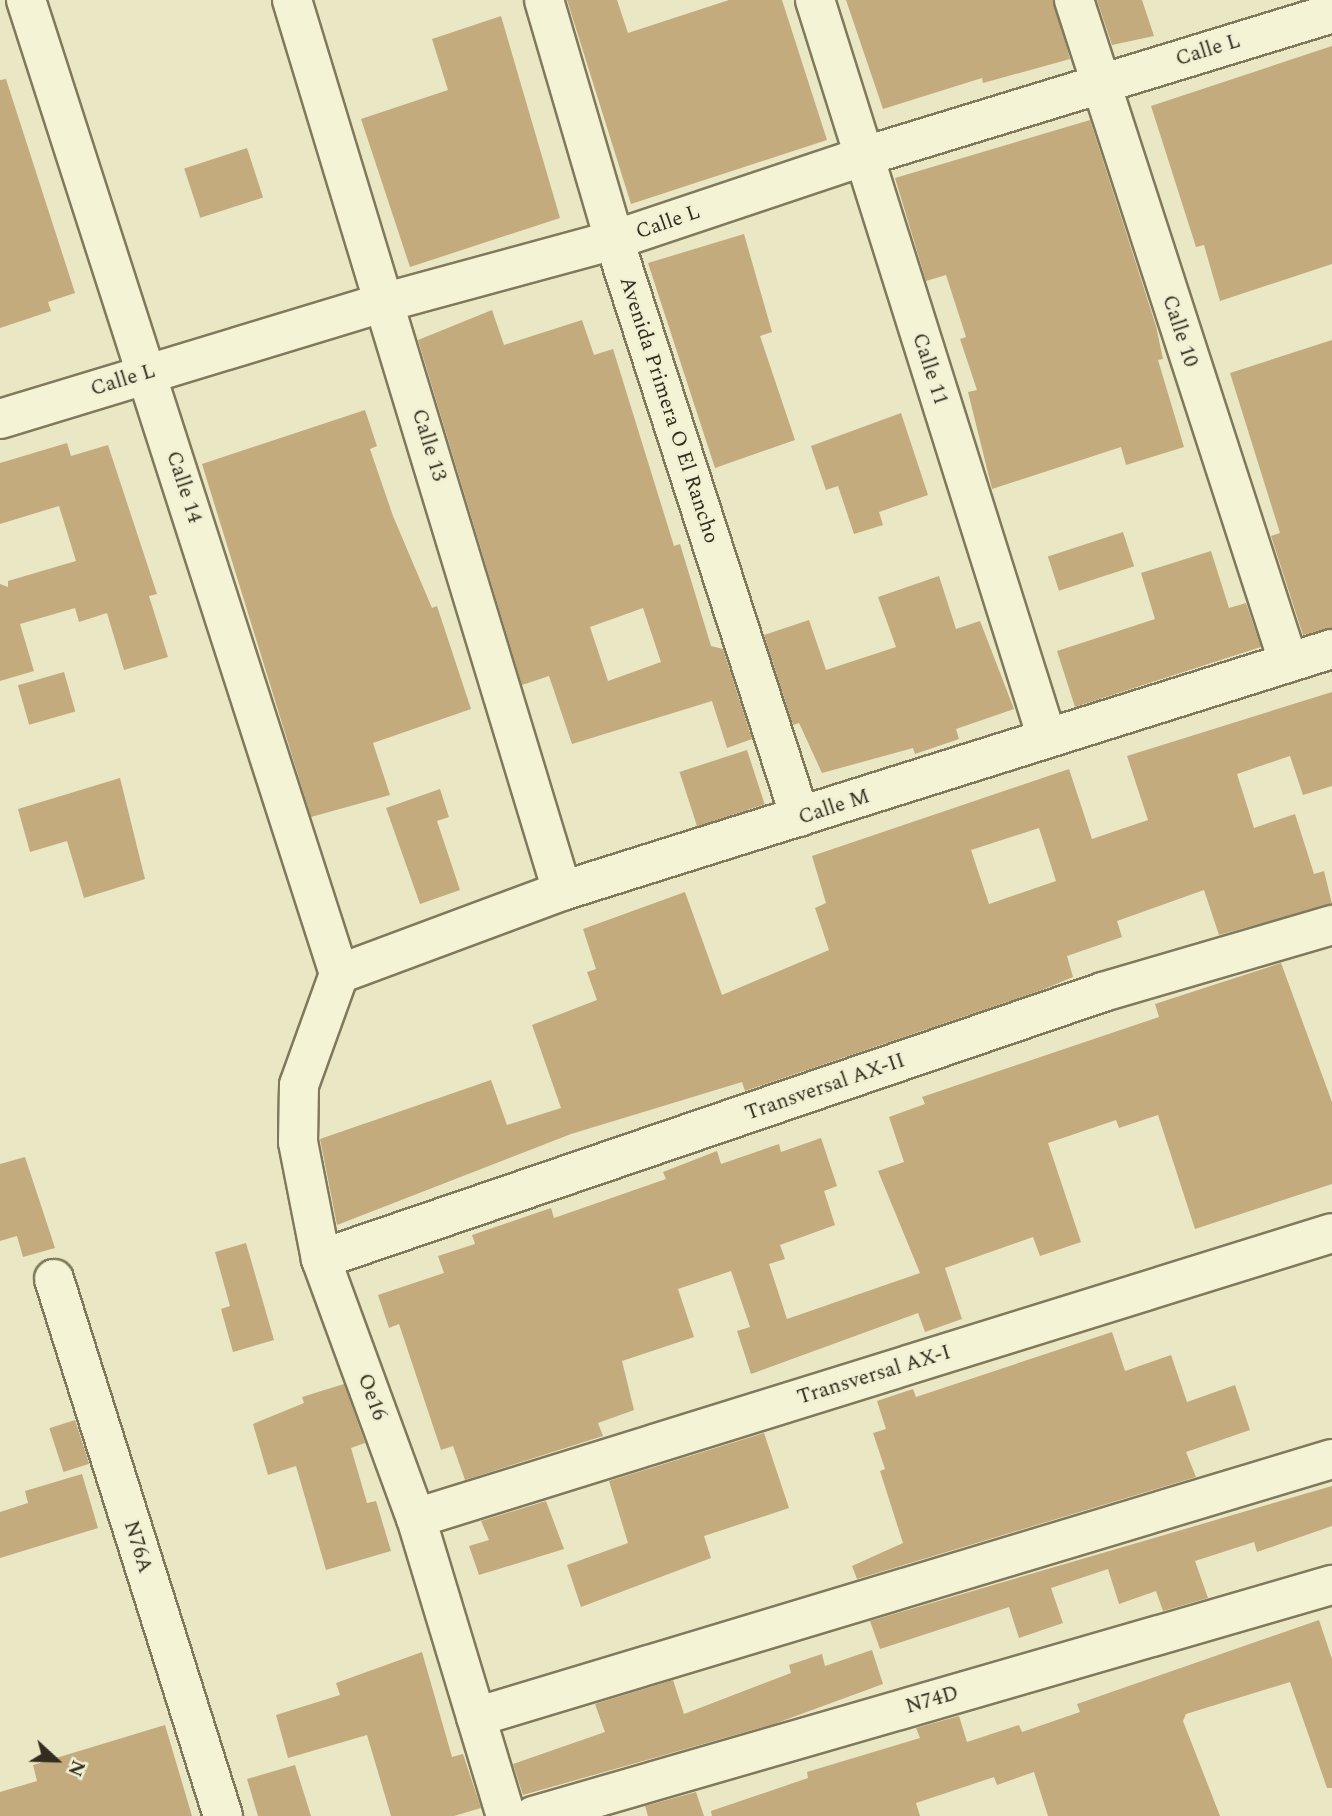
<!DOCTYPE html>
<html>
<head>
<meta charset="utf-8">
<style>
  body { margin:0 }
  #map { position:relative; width:1332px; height:1816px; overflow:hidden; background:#e9e7c4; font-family:Spectral,serif }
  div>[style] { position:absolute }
  .building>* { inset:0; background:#c3ab7e; transform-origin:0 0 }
  .roads { filter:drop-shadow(2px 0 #81795c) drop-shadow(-2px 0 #81795c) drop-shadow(0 2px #81795c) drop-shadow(0 -2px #81795c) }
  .minor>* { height:38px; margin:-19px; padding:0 19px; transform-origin:19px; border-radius:19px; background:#f5f3d6 }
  span { translate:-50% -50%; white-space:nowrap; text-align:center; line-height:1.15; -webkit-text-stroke:5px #f1f0d3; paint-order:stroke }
  .street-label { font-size:21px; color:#332d1f }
  .north { position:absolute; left:21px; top:1725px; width:70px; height:70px; -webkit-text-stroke:5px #f1f0d3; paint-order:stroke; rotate:112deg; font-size:19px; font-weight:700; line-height:28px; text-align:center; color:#332d1f }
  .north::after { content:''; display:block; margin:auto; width:24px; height:32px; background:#332d1f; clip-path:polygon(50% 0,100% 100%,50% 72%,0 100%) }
</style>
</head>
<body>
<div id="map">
  <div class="building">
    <div style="clip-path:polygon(567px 0,617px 0,628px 33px,729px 0,782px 0,827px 140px,631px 204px)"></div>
    <div style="clip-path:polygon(846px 0,1053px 0,1070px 59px,983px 83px,982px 78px,883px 109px)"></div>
    <div style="clip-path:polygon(1097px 0,1142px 0,1154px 36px,1112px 45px)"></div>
    <div style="clip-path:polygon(501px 16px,560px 218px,410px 267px,361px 119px,448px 90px,432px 39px)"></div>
    <div style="clip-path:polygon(1332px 46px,1332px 264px,1220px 301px,1204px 245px,1196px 247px,1151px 106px)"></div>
    <div style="clip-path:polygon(6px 79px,75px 293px,48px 302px,51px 311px,0 328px,0 80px)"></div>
    <div style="clip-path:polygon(1090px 120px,1156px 326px,1163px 359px,1158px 360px,1184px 447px,1126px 465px,1121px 447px,992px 489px,968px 392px,977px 390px,960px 339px,966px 337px,946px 275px,926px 281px,895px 178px)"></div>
    <div style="left:247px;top:148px;width:52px;height:66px;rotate:72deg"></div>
    <div style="clip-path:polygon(744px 234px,772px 332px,760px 336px,795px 440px,715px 468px,648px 263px)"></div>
    <div style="clip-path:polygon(evenodd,492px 310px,504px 345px,582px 320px,594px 355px,613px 349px,674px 546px,680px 544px,711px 646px,723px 649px,752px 739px,727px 748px,712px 701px,572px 744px,549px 676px,522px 685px,418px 340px,492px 310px,643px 608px,661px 662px,608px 681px,590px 627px,643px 608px)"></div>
    <div style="clip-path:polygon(1332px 340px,1332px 628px,1303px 635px,1271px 536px,1280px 533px,1230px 373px)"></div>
    <div style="clip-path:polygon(365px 410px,377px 446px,370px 449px,393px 516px,432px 608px,437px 606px,471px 709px,373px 743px,390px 795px,311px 817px,202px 464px)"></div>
    <div style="clip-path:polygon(901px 413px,928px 495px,879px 512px,883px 525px,854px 534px,838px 486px,826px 490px,811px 446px)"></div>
    <div style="clip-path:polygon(67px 443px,71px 456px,108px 445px,157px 594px,149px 596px,168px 657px,124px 670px,107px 613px,79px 622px,75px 608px,20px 624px,34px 671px,0 681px,0 584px,8px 587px,8px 581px,76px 561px,59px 506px,0 524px,0 463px)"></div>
    <div style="left:1123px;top:532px;width:36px;height:79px;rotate:72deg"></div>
    <div style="clip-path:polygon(1211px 551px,1229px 608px,1246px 603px,1261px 647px,1075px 707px,1057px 651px,1155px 619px,1141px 573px)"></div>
    <div style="clip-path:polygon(939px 576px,956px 629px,980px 621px,1014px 709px,956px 729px,959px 739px,915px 754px,913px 748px,822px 773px,799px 723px,793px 725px,764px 635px,809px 620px,826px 670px,896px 647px,878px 597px)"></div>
    <div style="left:64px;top:672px;width:41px;height:48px;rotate:74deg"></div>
    <div style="clip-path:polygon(evenodd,1332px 692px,1332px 786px,1303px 795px,1290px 756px,1237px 774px,1254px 828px,1295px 814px,1314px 874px,1324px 871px,1332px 904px,1219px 935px,1204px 890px,1117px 921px,1122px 937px,1067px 956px,1073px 977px,1042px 990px,745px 1091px,742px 1082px,571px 1134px,337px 1225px,320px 1139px,491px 1080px,507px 1125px,561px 1108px,532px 1025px,597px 1000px,587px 972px,596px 969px,583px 929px,685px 892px,722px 995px,829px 950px,815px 908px,826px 903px,812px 856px,1069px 769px,1092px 839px,1148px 820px,1127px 756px,1332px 692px,1039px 828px,1056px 881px,989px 904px,971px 850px,1039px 828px)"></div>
    <div style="left:747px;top:750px;width:57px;height:71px;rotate:72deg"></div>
    <div style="clip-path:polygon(120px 778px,145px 879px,84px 898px,67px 841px,30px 852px,18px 809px)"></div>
    <div style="clip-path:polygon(440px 789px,449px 817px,437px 821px,460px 890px,420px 904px,386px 808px)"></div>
    <div style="clip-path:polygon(1281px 963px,1332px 1102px,1332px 1184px,1195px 1229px,1158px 1115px,1119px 1128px,1116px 1120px,1048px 1143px,1081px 1242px,1040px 1256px,1033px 1237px,945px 1268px,962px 1319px,925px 1332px,918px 1313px,751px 1374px,737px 1331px,750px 1327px,731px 1271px,678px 1289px,694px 1337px,622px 1361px,634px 1410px,598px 1423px,603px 1436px,465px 1480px,453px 1446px,441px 1450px,399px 1324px,389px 1328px,378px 1295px,444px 1273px,438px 1256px,475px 1244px,472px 1235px,551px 1208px,554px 1218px,666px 1179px,663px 1172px,717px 1151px,721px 1164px,779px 1144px,781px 1152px,821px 1138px,837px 1186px,824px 1191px,835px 1225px,780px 1245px,785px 1259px,769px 1264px,787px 1319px,920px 1273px,878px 1171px,904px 1162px,889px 1117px,925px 1104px,922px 1097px,1159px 1017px,1155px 1004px)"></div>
    <div style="clip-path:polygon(25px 1157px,55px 1248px,23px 1257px,17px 1236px,0 1241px,0 1164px)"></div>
    <div style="clip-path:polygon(246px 1243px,274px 1340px,233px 1352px,221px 1309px,230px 1306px,215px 1252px)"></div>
    <div style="clip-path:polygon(1112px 1332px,1125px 1371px,1171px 1355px,1187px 1402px,1235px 1385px,1250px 1430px,1186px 1452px,1196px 1477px,857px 1579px,852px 1566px,903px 1543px,880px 1471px,885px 1469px,873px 1433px,886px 1429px,877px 1401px,913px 1389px,916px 1397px)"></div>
    <div style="clip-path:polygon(344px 1384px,365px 1443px,351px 1448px,367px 1503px,376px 1501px,391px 1551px,326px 1570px,296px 1466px,268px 1475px,253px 1424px,304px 1403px,302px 1397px)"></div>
    <div style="left:75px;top:1420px;width:46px;height:27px;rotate:72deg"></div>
    <div style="clip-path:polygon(764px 1433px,789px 1508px,704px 1536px,711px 1558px,581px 1607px,567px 1565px,628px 1543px,609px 1481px)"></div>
    <div style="clip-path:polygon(82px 1474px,98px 1528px,0 1558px,0 1512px,28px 1503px,25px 1491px)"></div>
    <div style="clip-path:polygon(1332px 1486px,1332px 1526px,1257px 1552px,1254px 1542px,1195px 1561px,1208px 1598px,1163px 1611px,1156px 1591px,1119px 1604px,1108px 1569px,1051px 1588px,1063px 1623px,1019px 1638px,1009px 1607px,880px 1649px,870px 1621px)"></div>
    <div style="clip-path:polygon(546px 1501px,564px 1549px,479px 1575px,469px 1546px,489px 1540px,481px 1521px)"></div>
    <div style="clip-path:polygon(1319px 1620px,1332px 1659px,1332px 1788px,1327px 1788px,1290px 1682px,1186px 1714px,1183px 1721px,1220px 1816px,1048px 1816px,1034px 1772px,997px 1785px,994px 1777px,916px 1803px,920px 1816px,712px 1816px,711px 1811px,808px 1778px,807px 1772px,920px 1738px,916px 1728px,959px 1716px,967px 1742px,1019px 1725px,1022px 1732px,1080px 1712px,1077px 1704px)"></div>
    <div style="clip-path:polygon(872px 1650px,883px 1684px,774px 1724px,523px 1795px,513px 1764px,605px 1732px,595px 1704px,673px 1680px,684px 1714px,791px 1673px,789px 1665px,822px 1654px,825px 1666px)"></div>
    <div style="clip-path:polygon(422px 1652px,452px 1757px,463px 1754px,481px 1808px,454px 1816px,391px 1816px,367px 1735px,288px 1758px,276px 1715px,340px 1695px,336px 1683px)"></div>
    <div style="clip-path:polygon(165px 1725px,192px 1816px,0 1816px,0 1792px,37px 1781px,33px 1765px)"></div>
    <div style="clip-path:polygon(295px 1765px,311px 1816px,258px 1816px,247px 1779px)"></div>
    <div style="clip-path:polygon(696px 1792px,704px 1816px,648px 1816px,645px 1806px)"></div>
  </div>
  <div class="roads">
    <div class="minor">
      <div style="left:26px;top:0;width:1023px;rotate:72.18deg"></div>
      <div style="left:292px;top:0;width:931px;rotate:73.14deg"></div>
      <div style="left:544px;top:0;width:250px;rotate:73.7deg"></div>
      <div style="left:614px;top:240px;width:606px;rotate:72.13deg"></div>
      <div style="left:815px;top:0;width:774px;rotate:72.55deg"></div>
      <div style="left:1074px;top:0;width:695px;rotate:72.06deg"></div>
      <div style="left:0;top:419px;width:403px;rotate:-16.9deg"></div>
      <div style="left:386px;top:302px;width:236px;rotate:-15.2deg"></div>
      <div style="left:614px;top:240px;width:262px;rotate:-18.5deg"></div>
      <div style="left:862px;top:157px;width:492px;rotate:-17deg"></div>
      <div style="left:339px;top:974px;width:238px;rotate:-20.4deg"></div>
      <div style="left:562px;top:891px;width:807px;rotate:-17.45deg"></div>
      <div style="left:339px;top:974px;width:118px;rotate:109.8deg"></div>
      <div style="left:299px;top:1085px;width:57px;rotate:91deg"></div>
      <div style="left:298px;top:1142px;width:119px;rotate:78.9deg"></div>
      <div style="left:321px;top:1259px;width:276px;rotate:69.9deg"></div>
      <div style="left:416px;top:1518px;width:311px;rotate:73.2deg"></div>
      <div style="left:321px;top:1259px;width:826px;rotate:-18.85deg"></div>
      <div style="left:1103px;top:992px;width:239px;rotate:-16.3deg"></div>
      <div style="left:54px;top:1279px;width:563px;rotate:72.53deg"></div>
      <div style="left:416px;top:1518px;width:959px;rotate:-17.28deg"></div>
      <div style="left:476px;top:1717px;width:894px;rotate:-16.77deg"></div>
      <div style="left:533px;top:1816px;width:832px;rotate:-16.13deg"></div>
    </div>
  </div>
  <div class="street-label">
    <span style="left:1208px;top:50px;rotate:-17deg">Calle L</span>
    <span style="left:668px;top:222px;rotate:-19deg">Calle L</span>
    <span style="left:1180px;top:331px;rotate:72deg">Calle 10</span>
    <span style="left:930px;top:369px;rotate:72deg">Calle 11</span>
    <span style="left:123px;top:380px;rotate:-17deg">Calle L</span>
    <span style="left:669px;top:410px;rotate:72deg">Avenida Primera O El Rancho</span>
    <span style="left:429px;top:445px;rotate:73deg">Calle 13</span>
    <span style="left:184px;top:487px;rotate:72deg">Calle 14</span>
    <span style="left:834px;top:807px;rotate:-18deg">Calle M</span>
    <span style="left:825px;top:1087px;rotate:-19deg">Transversal AX-II</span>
    <span style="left:874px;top:1375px;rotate:-17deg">Transversal AX-I</span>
    <span style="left:372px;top:1397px;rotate:70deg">Oe16</span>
    <span style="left:138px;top:1547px;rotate:73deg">N76A</span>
    <span style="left:932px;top:1700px;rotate:-16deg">N74D</span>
  </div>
  <div class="north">N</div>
</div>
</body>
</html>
